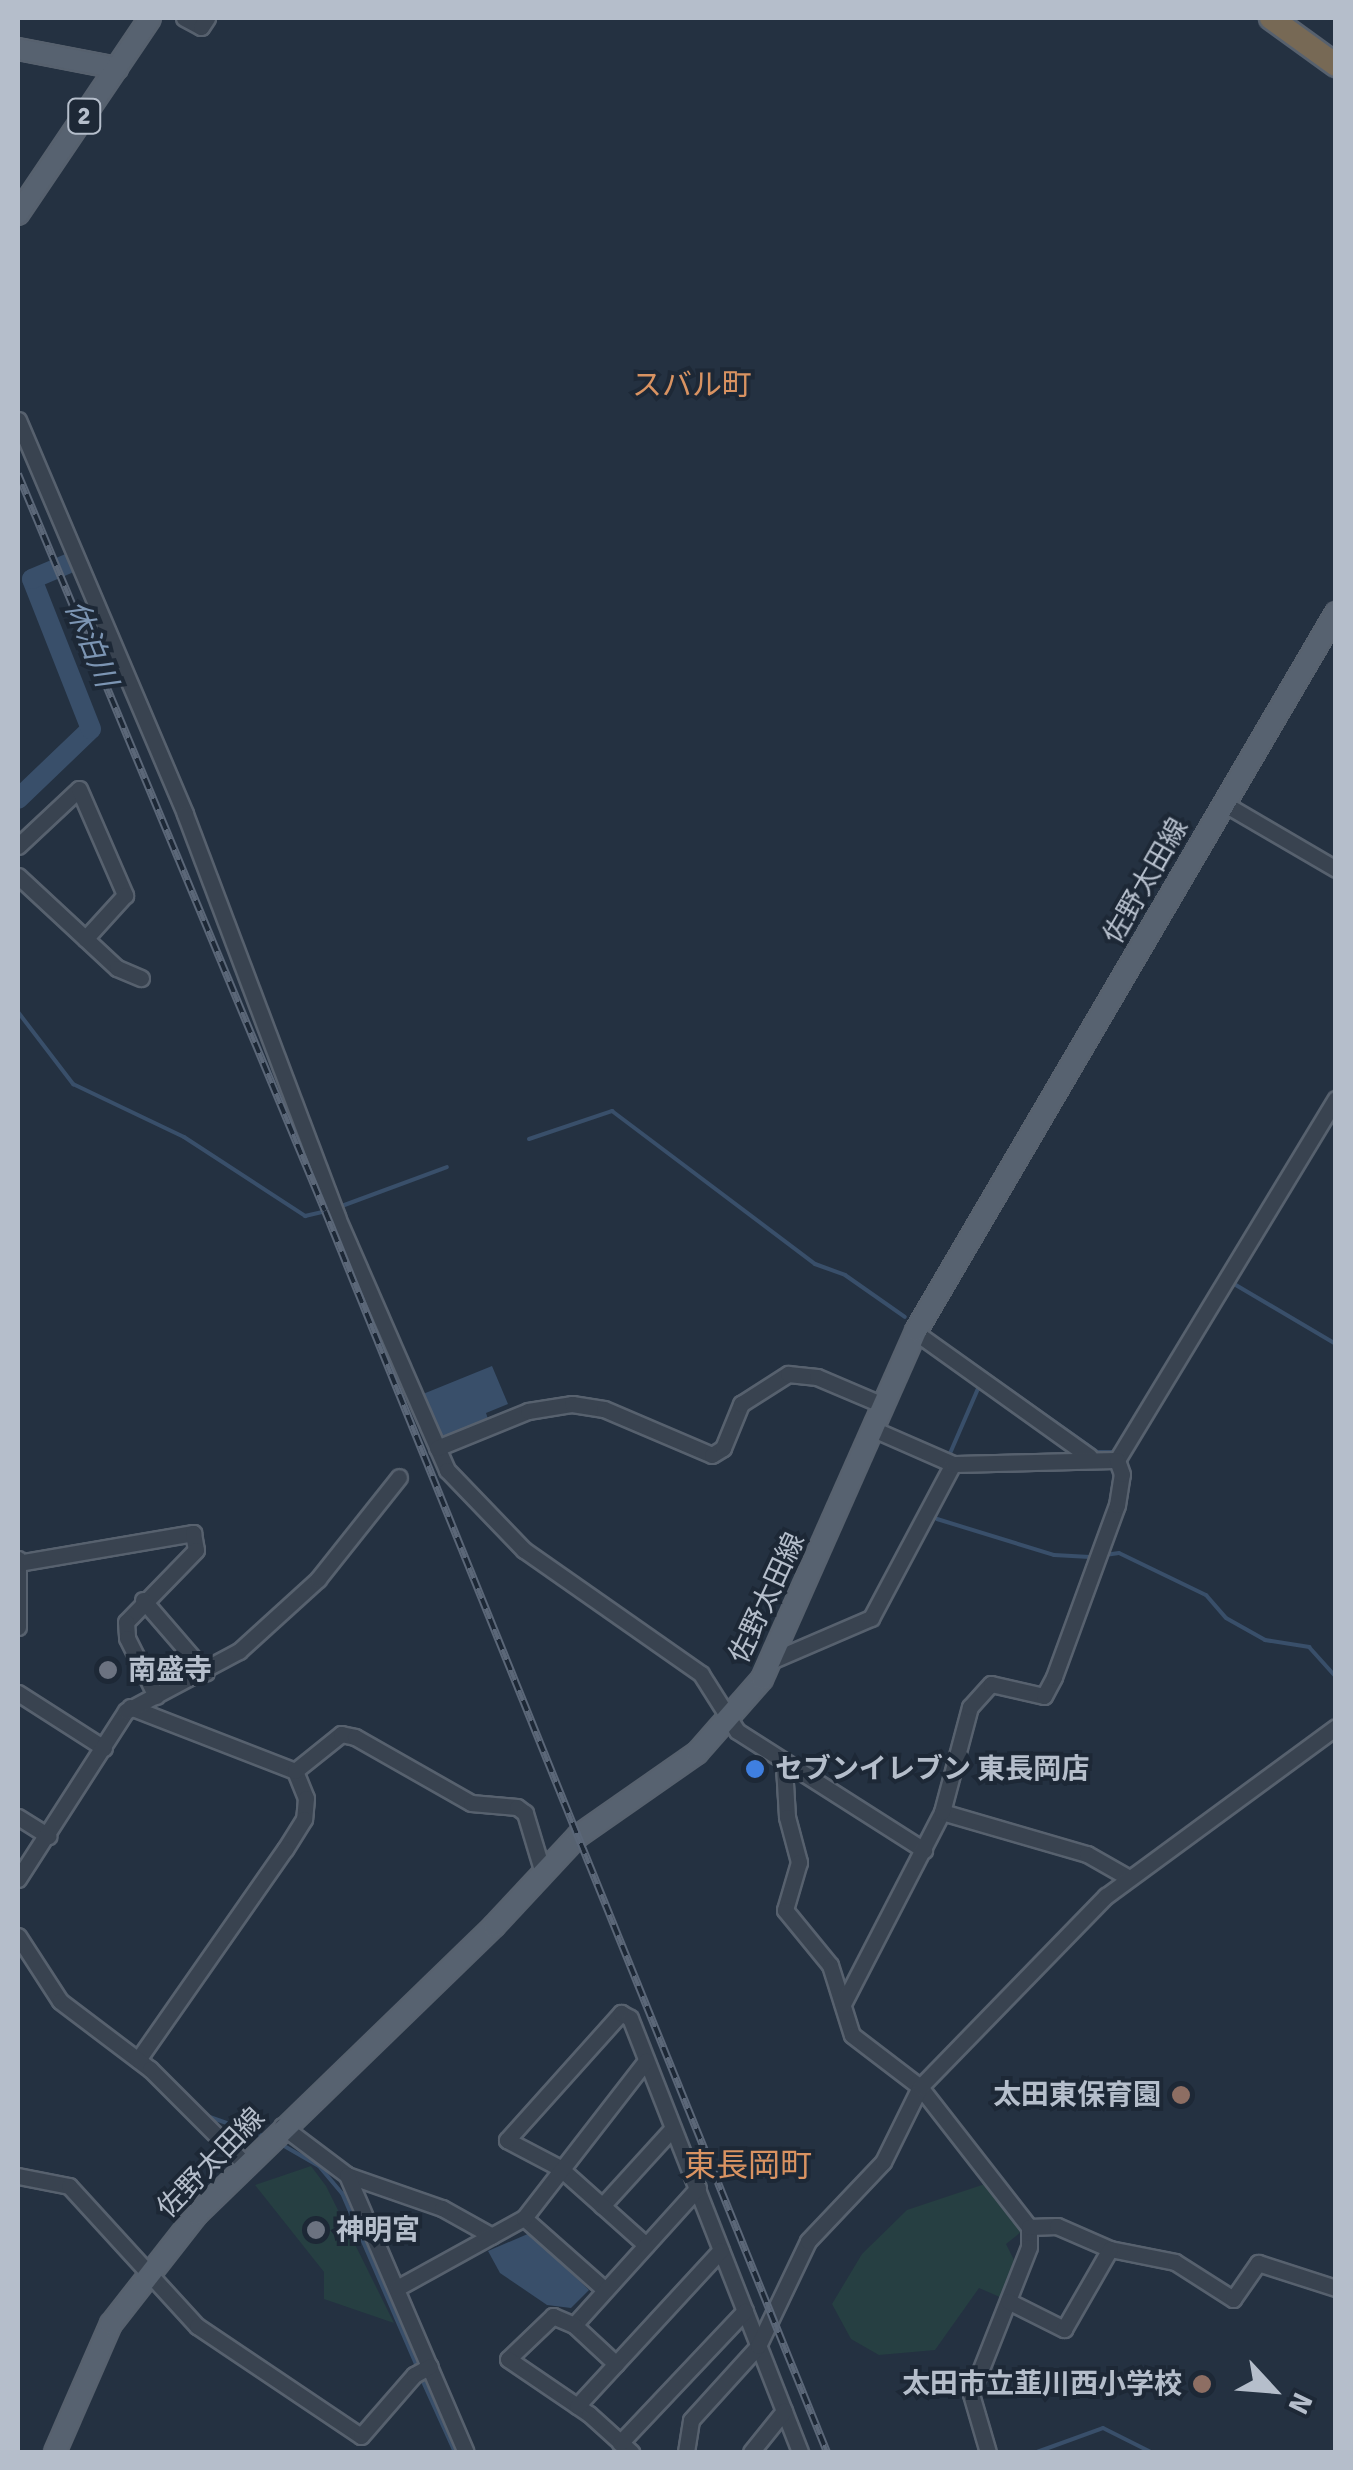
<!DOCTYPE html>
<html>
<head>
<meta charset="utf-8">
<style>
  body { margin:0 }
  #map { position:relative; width:1353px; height:2470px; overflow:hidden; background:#243141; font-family:Signika,"Noto Sans JP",sans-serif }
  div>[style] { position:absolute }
  .green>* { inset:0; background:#263f42 }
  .water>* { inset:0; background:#394f6a }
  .stream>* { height:4px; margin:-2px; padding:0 2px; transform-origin:2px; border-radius:2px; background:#394f6a }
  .river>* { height:20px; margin:-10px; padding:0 10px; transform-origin:10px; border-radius:10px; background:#394f6a }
  .roads { filter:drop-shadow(2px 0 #57616e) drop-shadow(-2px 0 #57616e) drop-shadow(0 2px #57616e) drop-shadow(0 -2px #57616e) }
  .minor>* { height:15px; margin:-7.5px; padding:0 7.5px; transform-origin:7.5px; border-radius:7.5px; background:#394350 }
  .major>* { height:20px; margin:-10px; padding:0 10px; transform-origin:10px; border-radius:10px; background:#576270 }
  .highway>* { height:22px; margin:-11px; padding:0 11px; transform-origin:11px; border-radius:11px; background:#776955 }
  .rail>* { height:8px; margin-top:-4px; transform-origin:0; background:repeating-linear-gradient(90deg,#1d2836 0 11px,#5b6778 0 22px); box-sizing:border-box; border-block:2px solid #5b6778 }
  .dots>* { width:28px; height:28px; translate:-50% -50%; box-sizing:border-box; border:5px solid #1d2836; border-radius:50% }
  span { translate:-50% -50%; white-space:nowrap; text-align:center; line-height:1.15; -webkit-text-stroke:8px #1d2836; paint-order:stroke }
  .shield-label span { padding:2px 8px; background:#1d2836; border:2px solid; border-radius:8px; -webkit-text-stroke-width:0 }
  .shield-label { font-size:25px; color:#b5becb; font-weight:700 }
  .street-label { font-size:28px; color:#b5becb }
  .poi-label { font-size:28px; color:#b5becb; font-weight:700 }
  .left { translate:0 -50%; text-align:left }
  .right { translate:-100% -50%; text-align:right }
  .neighbourhood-label { font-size:30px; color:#d99362 }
  .water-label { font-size:30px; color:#7c95b3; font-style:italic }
  .quarter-label { font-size:32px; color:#d99362 }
  .frame { position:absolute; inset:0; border:20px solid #b5becb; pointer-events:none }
  .north { position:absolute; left:1223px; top:2340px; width:100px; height:100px; -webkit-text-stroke:8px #1d2836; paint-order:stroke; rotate:116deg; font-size:28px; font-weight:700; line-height:40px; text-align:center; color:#b5becb }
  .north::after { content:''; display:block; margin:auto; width:35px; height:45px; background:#b5becb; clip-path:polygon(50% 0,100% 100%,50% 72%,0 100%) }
</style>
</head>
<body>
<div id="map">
  <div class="green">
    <div style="clip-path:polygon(311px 2166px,326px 2186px,394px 2323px,324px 2299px,324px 2272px,255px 2185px)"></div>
    <div style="clip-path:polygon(988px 2183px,1021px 2232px,1006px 2244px,1014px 2260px,1002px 2298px,979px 2288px,935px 2350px,879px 2355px,851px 2339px,832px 2304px,862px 2254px,907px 2210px)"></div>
  </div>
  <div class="water">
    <div style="clip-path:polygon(492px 1366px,508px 1404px,486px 1413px,488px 1419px,446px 1437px,439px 1433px,423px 1394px)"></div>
    <div style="clip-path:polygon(530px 2233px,589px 2290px,571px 2308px,547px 2305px,500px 2273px,488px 2251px)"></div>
  </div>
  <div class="stream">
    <div style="left:18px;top:1012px;width:91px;rotate:52.6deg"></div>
    <div style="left:73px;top:1084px;width:123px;rotate:25.5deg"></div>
    <div style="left:184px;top:1137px;width:145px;rotate:33.1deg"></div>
    <div style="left:305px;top:1216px;width:26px;rotate:-13deg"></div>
    <div style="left:529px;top:1139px;width:88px;rotate:-18.6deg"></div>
    <div style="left:612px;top:1111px;width:254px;rotate:37deg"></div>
    <div style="left:815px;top:1264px;width:32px;rotate:20deg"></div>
    <div style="left:845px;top:1275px;width:73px;rotate:35deg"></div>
    <div style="left:339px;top:1207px;width:115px;rotate:-20.3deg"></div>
    <div style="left:1229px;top:1281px;width:124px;rotate:30.5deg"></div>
    <div style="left:956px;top:1352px;width:173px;rotate:35.3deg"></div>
    <div style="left:1097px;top:1452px;width:18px"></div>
    <div style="left:948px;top:1458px;width:81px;rotate:-66.6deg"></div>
    <div style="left:937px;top:1519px;width:122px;rotate:17.1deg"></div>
    <div style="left:1054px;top:1555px;width:36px;rotate:3deg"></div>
    <div style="left:1105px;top:1555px;width:14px;rotate:-8deg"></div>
    <div style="left:1119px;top:1553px;width:97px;rotate:25.8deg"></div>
    <div style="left:1206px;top:1595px;width:30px;rotate:49deg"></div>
    <div style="left:1226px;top:1618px;width:45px;rotate:29.4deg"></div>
    <div style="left:1265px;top:1640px;width:45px;rotate:9deg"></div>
    <div style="left:1309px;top:1647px;width:40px;rotate:48deg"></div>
    <div style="left:204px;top:2115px;width:66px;rotate:19.5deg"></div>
    <div style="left:279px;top:2143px;width:46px;rotate:29.9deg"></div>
    <div style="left:319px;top:2166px;width:35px;rotate:50deg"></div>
    <div style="left:342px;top:2193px;width:189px;rotate:66.6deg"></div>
    <div style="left:420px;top:2375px;width:85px;rotate:65.6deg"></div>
    <div style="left:1037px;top:2452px;width:70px;rotate:-20deg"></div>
    <div style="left:1103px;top:2428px;width:54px;rotate:26.6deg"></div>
  </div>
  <div class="river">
    <div style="left:18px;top:799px;width:101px;rotate:-43.8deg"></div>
    <div style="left:91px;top:729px;width:161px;rotate:-111.5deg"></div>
    <div style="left:32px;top:579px;width:38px;rotate:-23deg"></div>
  </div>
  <div class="roads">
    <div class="minor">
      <div style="left:184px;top:18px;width:19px;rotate:28deg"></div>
      <div style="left:201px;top:27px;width:11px;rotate:-56deg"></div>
      <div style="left:18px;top:420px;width:428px;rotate:67deg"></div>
      <div style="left:185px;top:814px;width:431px;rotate:69.3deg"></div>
      <div style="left:337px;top:1217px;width:276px;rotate:66.5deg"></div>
      <div style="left:447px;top:1470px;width:111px;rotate:46.1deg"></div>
      <div style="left:524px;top:1550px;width:216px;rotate:35deg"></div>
      <div style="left:701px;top:1674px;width:67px;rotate:57.7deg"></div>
      <div style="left:737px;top:1731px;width:222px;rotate:32.5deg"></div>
      <div style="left:1223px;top:803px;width:131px;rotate:30.3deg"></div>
      <div style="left:18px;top:846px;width:83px;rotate:-43.1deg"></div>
      <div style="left:79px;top:789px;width:116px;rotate:66.5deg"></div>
      <div style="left:125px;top:895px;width:59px;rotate:132.3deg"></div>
      <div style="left:18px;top:876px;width:135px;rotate:42.9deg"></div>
      <div style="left:117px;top:968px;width:26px;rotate:23deg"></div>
      <div style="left:915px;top:1332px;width:214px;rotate:35.5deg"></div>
      <div style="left:873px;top:1429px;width:87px;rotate:23.6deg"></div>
      <div style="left:437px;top:1448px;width:98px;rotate:-22.1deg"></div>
      <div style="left:528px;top:1411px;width:45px;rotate:-9deg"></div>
      <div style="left:572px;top:1404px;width:32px;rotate:9deg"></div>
      <div style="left:604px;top:1409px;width:117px;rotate:23.1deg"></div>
      <div style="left:712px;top:1455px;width:13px;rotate:-32deg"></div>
      <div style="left:723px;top:1448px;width:48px;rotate:-67.8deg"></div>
      <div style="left:741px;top:1404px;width:56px;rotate:-32.6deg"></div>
      <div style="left:788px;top:1374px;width:29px;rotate:6deg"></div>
      <div style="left:817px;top:1377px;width:72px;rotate:23deg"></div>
      <div style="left:1117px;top:1460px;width:422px;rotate:-58.8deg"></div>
      <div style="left:18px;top:1559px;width:68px;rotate:90deg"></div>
      <div style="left:18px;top:1563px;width:178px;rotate:-9.7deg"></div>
      <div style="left:193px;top:1533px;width:17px;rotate:80deg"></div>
      <div style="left:196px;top:1550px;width:100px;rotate:134.2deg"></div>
      <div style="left:126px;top:1622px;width:16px;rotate:86deg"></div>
      <div style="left:127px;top:1638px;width:65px;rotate:63.4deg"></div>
      <div style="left:143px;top:1600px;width:96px;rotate:49.2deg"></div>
      <div style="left:771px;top:1661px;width:109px;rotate:-23.3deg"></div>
      <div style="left:871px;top:1618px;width:174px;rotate:-62deg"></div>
      <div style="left:953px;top:1464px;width:164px;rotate:-1.4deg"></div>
      <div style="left:18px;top:1693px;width:102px;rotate:32.6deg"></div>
      <div style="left:130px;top:1707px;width:177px;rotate:21.2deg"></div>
      <div style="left:295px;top:1771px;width:29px;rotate:68deg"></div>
      <div style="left:306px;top:1798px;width:21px;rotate:95deg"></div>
      <div style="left:304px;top:1819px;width:36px;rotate:122deg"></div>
      <div style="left:285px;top:1849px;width:257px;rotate:124.9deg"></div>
      <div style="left:784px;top:1766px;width:51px;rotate:86.6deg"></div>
      <div style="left:787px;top:1817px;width:47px;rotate:75.1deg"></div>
      <div style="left:799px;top:1862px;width:50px;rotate:106.3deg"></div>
      <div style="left:785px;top:1910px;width:71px;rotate:50.7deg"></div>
      <div style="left:830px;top:1965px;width:73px;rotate:72.6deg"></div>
      <div style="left:852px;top:2035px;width:86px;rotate:37.4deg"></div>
      <div style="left:920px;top:2087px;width:177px;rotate:52.1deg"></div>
      <div style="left:1029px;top:2227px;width:20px;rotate:90deg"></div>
      <div style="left:1029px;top:2247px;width:158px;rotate:111.5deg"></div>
      <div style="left:971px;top:2394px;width:60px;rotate:73.7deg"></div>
      <div style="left:295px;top:1771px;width:59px;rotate:-38.8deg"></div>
      <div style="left:341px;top:1734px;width:14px;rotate:12deg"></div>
      <div style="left:355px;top:1737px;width:133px;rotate:29.6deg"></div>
      <div style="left:471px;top:1803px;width:46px;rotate:5deg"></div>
      <div style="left:517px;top:1807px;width:10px;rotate:37deg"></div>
      <div style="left:525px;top:1813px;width:63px;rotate:73.3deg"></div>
      <div style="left:942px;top:1812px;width:151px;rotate:16.2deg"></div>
      <div style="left:1087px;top:1854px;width:48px;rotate:29.7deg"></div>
      <div style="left:18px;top:1817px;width:36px;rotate:32deg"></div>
      <div style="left:18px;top:1879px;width:200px;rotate:-57.3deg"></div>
      <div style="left:126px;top:1711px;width:128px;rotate:-28deg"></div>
      <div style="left:239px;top:1651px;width:107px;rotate:-42.3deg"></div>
      <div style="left:318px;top:1579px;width:130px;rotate:-51.5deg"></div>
      <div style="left:18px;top:1936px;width:77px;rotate:57.1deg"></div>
      <div style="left:60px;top:2001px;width:113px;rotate:37.1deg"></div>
      <div style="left:150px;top:2069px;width:133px;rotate:45deg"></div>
      <div style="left:843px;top:2004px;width:216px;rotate:-62.7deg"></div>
      <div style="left:942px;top:1812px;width:109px;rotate:-75.1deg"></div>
      <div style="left:970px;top:1707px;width:31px;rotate:-48deg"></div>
      <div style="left:991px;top:1684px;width:54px;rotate:12.8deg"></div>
      <div style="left:1044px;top:1696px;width:21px;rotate:-62deg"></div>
      <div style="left:1054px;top:1677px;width:183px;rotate:-69.9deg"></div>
      <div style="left:1117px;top:1505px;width:31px;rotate:-81deg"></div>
      <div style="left:1122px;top:1474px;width:15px;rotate:-110deg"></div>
      <div style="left:282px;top:2126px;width:81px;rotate:37deg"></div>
      <div style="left:347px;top:2175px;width:101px;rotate:19.2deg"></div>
      <div style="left:442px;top:2208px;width:57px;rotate:29.2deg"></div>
      <div style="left:347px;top:2175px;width:301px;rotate:66.8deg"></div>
      <div style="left:18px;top:2176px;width:52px;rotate:11.1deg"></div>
      <div style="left:69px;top:2186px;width:190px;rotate:47.6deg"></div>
      <div style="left:197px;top:2326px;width:197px;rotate:33.9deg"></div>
      <div style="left:361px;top:2436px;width:81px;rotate:-49deg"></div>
      <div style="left:414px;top:2375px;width:18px;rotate:-29deg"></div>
      <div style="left:602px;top:2206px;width:105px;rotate:-47.7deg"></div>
      <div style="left:524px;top:2218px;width:108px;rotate:41.6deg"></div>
      <div style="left:1029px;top:2227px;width:28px;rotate:-2deg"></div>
      <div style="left:1057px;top:2226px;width:58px;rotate:23.5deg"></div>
      <div style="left:1110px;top:2249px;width:66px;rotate:11.3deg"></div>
      <div style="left:1175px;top:2262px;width:69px;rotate:32.5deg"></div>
      <div style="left:1233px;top:2299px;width:44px;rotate:-55.2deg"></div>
      <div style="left:1258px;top:2263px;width:82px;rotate:17.8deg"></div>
      <div style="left:646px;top:2245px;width:115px;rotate:-138.2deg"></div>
      <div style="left:560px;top:2168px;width:60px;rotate:-152.2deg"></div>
      <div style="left:507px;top:2140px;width:171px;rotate:-48.1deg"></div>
      <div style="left:621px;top:2013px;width:10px;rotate:29deg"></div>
      <div style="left:630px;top:2018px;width:466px;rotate:68.6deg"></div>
      <div style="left:397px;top:2288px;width:145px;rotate:-28.9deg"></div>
      <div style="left:524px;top:2218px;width:199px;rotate:-52.2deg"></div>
      <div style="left:1008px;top:2301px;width:63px;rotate:26.6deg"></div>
      <div style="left:1064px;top:2329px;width:92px;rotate:-60.1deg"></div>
      <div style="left:574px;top:2325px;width:185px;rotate:-47.9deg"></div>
      <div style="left:616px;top:2364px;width:57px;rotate:-137.1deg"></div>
      <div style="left:574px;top:2325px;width:23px;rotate:-157deg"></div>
      <div style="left:553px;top:2316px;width:62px;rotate:136.3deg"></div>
      <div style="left:508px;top:2359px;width:98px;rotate:34.2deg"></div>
      <div style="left:589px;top:2414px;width:57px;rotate:42.1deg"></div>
      <div style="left:577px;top:2406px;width:212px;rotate:-47.3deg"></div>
      <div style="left:620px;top:2443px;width:182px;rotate:-46.6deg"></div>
      <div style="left:686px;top:2452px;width:32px;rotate:-81deg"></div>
      <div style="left:691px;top:2420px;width:100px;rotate:-47.8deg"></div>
      <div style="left:758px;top:2346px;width:116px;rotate:-64.5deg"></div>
      <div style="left:808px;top:2241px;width:109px;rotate:-46.5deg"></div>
      <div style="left:883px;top:2162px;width:84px;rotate:-63.7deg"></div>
      <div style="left:920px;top:2087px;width:267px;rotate:-45.8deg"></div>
      <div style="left:1106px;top:1896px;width:285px;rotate:-36.3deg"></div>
      <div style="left:751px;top:2452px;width:53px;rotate:-51.2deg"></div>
    </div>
    <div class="major">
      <div style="left:18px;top:49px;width:101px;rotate:10.9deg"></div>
      <div style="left:18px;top:214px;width:236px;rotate:-56deg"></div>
      <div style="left:55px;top:2452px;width:140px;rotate:-66.4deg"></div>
      <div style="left:111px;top:2324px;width:140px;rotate:-52deg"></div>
      <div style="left:197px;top:2214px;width:414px;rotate:-44.1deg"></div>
      <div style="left:494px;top:1926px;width:123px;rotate:-47deg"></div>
      <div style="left:578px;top:1836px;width:145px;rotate:-34.9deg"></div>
      <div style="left:697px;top:1753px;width:98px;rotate:-48.7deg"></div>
      <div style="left:762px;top:1679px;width:381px;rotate:-66.1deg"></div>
      <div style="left:916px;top:1331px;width:832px;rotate:-59.67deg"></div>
    </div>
    <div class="highway">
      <div style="left:1271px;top:18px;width:80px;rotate:35.9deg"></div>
    </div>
  </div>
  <div class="rail">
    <div style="left:18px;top:474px;width:798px;rotate:67.39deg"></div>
    <div style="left:325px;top:1211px;width:1339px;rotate:67.98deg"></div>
  </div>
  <div class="dots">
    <div style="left:108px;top:1670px;background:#6b7280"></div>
    <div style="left:755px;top:1769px;background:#3f7fe0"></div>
    <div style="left:1181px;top:2095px;background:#8d6e63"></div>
    <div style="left:316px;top:2230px;background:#6b7280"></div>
    <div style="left:1202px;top:2384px;background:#8d6e63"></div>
  </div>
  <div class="shield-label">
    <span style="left:84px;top:116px">2</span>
  </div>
  <div class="street-label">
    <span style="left:1146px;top:881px;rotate:-60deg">佐野太田線</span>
    <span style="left:767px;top:1598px;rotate:-65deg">佐野太田線</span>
    <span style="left:211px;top:2163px;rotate:-46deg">佐野太田線</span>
  </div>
  <div class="poi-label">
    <span class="left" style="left:128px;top:1670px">南盛寺</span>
    <span class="left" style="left:775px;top:1769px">セブンイレブン 東長岡店</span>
    <span class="right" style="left:1161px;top:2095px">太田東保育園</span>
    <span class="left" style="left:336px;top:2230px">神明宮</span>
    <span class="right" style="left:1182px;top:2384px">太田市立韮川西小学校</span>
  </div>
  <div class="neighbourhood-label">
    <span style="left:692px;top:386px">スバル町</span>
  </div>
  <div class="water-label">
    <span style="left:90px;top:644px;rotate:68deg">休泊川</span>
  </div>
  <div class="quarter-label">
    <span style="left:748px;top:2166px">東長岡町</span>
  </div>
  <div class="frame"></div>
  <div class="north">N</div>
</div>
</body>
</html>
